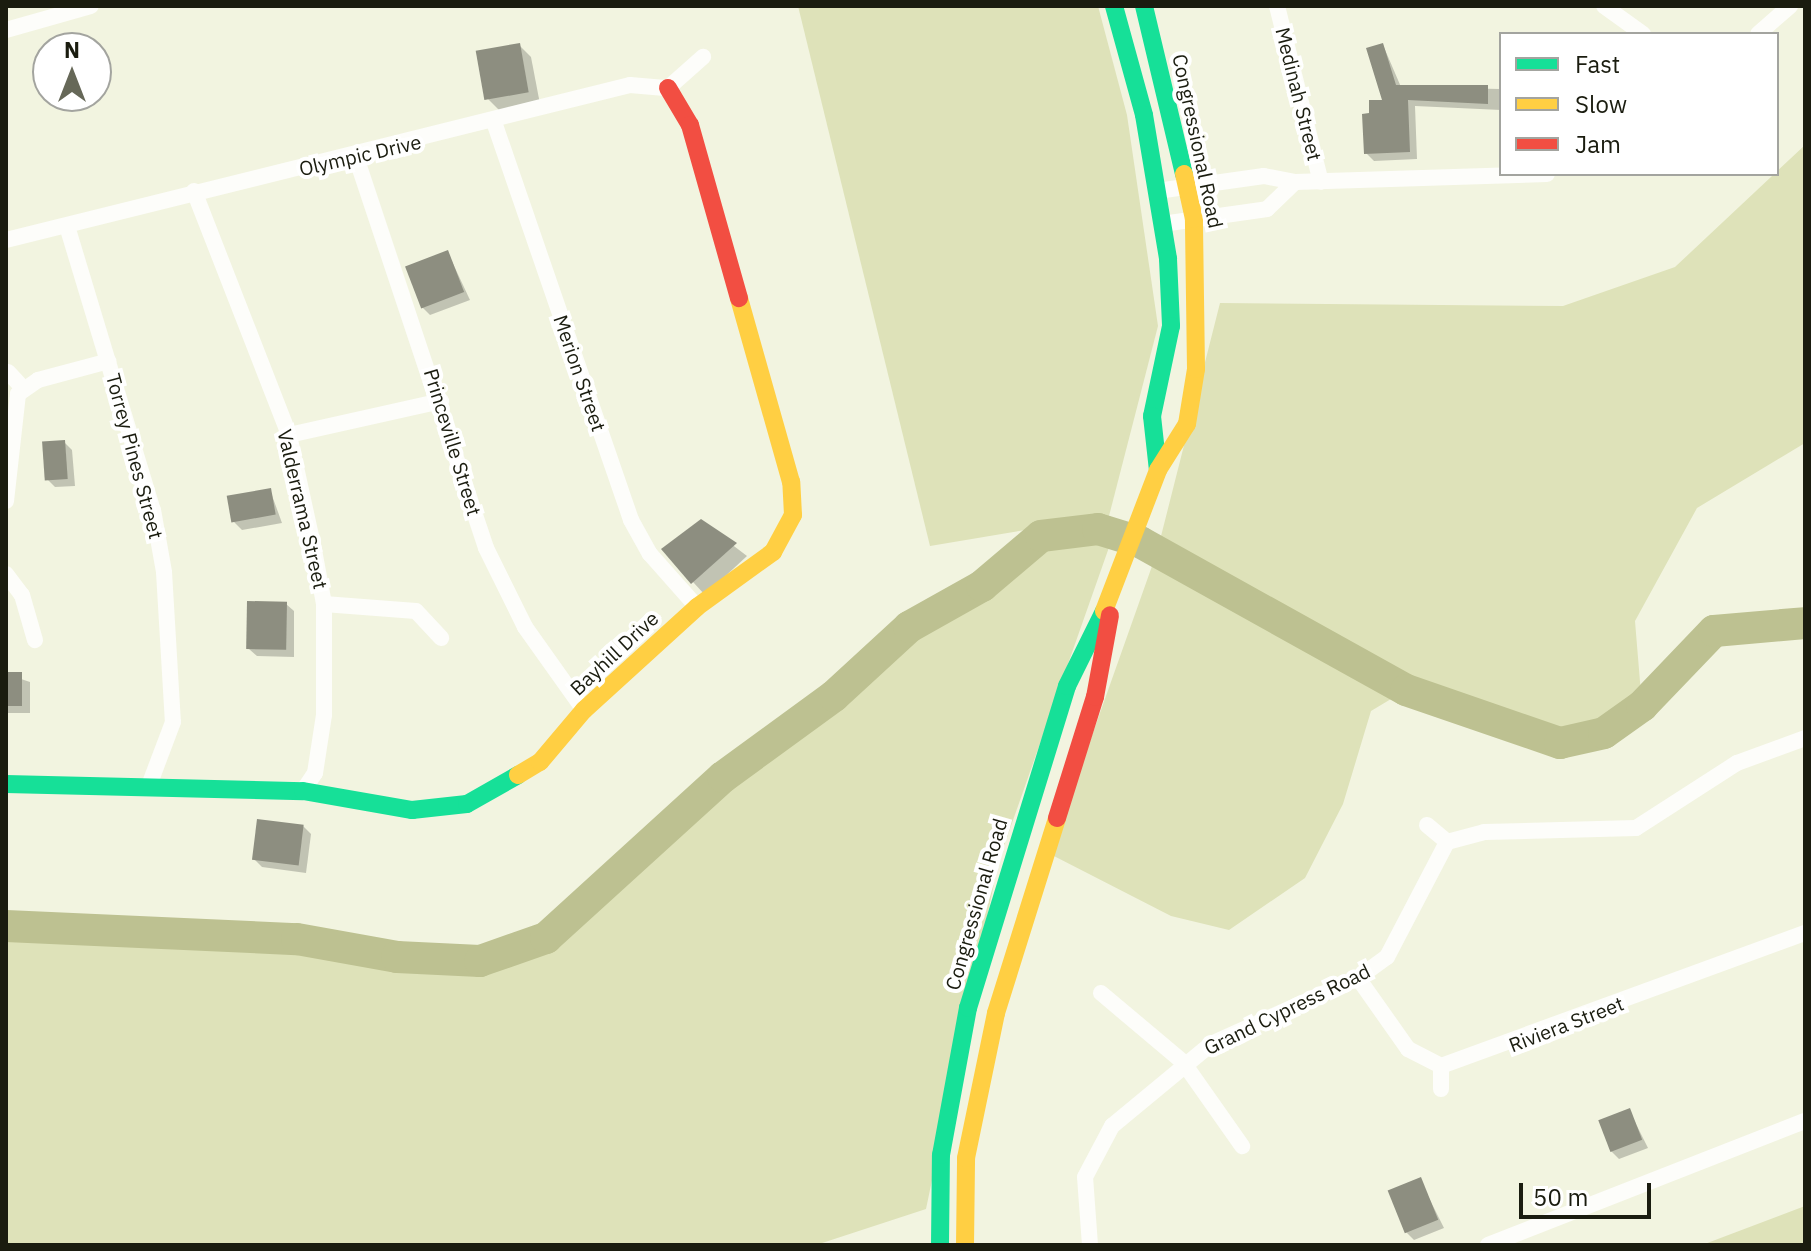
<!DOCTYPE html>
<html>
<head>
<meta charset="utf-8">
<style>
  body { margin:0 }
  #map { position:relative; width:1811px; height:1251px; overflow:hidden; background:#f2f4e0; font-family:"IBM Plex Sans",sans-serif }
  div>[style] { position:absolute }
  .green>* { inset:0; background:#dee2b9 }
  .shadow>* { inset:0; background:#0003 }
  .river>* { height:32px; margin:-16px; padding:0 16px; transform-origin:16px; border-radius:16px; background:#bdc191 }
  .building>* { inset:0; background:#8d8e80; transform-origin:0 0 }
  .street>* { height:16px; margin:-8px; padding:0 8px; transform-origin:8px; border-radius:8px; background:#fdfdfa }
  .fast>* { height:18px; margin:-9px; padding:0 9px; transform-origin:9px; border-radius:9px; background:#16e098 }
  .slow>* { height:18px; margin:-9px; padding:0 9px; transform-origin:9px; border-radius:9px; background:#ffcf43 }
  .jam>* { height:18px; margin:-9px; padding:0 9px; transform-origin:9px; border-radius:9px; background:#f24e42 }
  span { translate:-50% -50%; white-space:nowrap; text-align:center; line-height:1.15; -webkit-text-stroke:8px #fff; paint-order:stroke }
  .street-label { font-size:20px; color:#1a1c0f }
  .frame { position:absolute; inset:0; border:8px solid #1a1c0f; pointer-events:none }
  .legend { position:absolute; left:1499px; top:32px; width:280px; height:144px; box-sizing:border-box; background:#fff; border:2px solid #a3a49f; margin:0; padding:10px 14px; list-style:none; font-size:24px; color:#1a1c0f }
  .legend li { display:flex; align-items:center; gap:16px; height:40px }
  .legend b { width:40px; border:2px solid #a3a49f }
  .north { position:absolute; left:32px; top:32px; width:80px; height:80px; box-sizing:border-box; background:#fff; border:2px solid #a3a49f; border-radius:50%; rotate:0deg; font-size:22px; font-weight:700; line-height:32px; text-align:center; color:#1a1c0f }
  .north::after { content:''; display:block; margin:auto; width:28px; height:36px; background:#666858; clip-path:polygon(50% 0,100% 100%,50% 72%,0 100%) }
  .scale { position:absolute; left:1519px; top:1183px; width:132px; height:36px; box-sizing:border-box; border:4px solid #1a1c0f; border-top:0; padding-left:10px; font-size:24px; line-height:28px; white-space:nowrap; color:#1a1c0f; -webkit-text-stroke:6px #fff; paint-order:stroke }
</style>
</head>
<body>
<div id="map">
  <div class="green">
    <div style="clip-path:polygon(798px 6px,1098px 6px,1127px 115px,1158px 326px,1109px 516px,930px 546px)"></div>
    <div style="clip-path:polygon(1805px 145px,1805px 443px,1697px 508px,1635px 621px,1642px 706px,1604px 733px,1560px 743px,1406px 690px,1371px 711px,1343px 804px,1305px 878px,1229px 930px,1171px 916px,1050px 854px,1157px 552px,1220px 303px,1563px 306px,1675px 267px)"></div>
    <div style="clip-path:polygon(1096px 523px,1113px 536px,999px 860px,926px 1209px,816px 1245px,6px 1245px,6px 926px,297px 939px,397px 957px,480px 961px,546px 938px,723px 777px,834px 696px,909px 627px,982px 586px,1041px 536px)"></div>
    <div style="clip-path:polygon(1805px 1205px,1805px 1245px,1702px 1245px,1805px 1206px)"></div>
  </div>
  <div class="shadow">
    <div style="clip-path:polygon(519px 45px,531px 57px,540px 104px,500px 111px,488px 99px)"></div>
    <div style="clip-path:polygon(1383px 45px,1401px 87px,1501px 89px,1501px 110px,1415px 106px,1417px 159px,1374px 161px,1366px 153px,1371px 115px,1384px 102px)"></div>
    <div style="clip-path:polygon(448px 253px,470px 300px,430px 315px,422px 307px)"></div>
    <div style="clip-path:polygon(64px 442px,72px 450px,75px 486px,55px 487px,47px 479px)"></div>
    <div style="clip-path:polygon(270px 490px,282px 523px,242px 530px,234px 522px)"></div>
    <div style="clip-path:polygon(701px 521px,747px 556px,705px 595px,693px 582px)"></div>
    <div style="clip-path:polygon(286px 604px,294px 611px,294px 657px,257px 656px,249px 649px)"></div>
    <div style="clip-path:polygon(6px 674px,30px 682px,30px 713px,6px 713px)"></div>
    <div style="clip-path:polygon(303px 826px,311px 834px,306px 873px,262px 867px,255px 860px)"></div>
    <div style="clip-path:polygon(1629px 1110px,1648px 1148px,1619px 1159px,1611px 1151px)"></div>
    <div style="clip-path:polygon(1420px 1180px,1444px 1228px,1414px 1240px,1406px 1232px)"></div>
  </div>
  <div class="river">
    <div style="left:6px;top:926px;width:291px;rotate:2.6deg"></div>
    <div style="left:297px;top:939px;width:102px;rotate:10.2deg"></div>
    <div style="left:397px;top:957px;width:83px;rotate:2.8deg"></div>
    <div style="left:480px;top:961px;width:70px;rotate:-19.2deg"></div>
    <div style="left:546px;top:938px;width:239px;rotate:-42.3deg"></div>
    <div style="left:723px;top:777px;width:137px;rotate:-36.1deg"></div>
    <div style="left:834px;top:696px;width:102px;rotate:-42.6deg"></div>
    <div style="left:909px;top:627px;width:84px;rotate:-29.3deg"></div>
    <div style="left:982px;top:586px;width:77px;rotate:-40.3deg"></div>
    <div style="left:1041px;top:536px;width:57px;rotate:-7deg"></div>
    <div style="left:1098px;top:529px;width:44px;rotate:17.2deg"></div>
    <div style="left:1140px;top:542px;width:304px;rotate:29.1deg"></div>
    <div style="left:1406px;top:690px;width:163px;rotate:19deg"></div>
    <div style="left:1560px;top:743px;width:45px;rotate:-12.8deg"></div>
    <div style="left:1604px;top:733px;width:47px;rotate:-35.4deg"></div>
    <div style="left:1642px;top:706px;width:104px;rotate:-46.2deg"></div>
    <div style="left:1714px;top:631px;width:91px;rotate:-5deg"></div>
  </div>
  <div class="building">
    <div style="left:520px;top:43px;width:50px;height:45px;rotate:80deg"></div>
    <div style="clip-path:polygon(1383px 43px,1396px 85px,1488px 85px,1488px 104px,1408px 100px,1410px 152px,1364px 154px,1362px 114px,1369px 113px,1369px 100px,1382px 100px,1366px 48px)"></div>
    <div style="left:448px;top:250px;width:45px;height:46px;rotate:69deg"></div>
    <div style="left:65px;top:440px;width:39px;height:23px;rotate:86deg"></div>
    <div style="left:271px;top:488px;width:27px;height:45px;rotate:80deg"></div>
    <div style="clip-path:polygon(701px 519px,737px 543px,691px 584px,661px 549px)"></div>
    <div style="left:247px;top:601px;width:40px;height:48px;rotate:1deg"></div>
    <div style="left:6px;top:672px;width:16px;height:34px"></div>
    <div style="left:257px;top:819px;width:47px;height:41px;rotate:7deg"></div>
    <div style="left:1630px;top:1108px;width:34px;height:34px;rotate:69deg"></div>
    <div style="left:1421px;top:1177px;width:46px;height:36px;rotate:68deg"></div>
  </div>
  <div class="street">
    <div style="left:1277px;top:6px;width:181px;rotate:76deg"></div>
    <div style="left:1604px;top:6px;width:48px;rotate:35.7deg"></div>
    <div style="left:6px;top:30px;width:88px;rotate:-15.8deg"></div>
    <div style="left:1758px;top:34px;width:43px;rotate:-41.2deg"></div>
    <div style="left:494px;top:122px;width:421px;rotate:71deg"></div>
    <div style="left:631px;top:520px;width:39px;rotate:61deg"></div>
    <div style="left:650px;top:554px;width:71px;rotate:48.4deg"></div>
    <div style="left:356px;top:157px;width:412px;rotate:71.6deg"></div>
    <div style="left:486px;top:548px;width:88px;rotate:63.7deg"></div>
    <div style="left:525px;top:627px;width:102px;rotate:54.6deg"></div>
    <div style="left:194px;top:191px;width:262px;rotate:68.7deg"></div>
    <div style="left:289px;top:435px;width:118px;rotate:77.7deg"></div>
    <div style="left:314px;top:550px;width:55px;rotate:79.5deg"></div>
    <div style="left:324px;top:604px;width:111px;rotate:90deg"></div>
    <div style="left:324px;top:715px;width:59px;rotate:98.8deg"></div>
    <div style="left:315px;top:773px;width:22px;rotate:124deg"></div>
    <div style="left:1157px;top:191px;width:108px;rotate:-8deg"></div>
    <div style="left:1264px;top:176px;width:32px;rotate:11deg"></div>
    <div style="left:1295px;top:182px;width:252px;rotate:-1.8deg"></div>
    <div style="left:1162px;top:224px;width:106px;rotate:-8.1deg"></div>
    <div style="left:1267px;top:209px;width:39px;rotate:-44deg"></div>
    <div style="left:67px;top:226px;width:297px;rotate:73.2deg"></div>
    <div style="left:153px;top:510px;width:63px;rotate:79.9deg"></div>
    <div style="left:164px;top:572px;width:150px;rotate:86.6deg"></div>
    <div style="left:173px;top:722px;width:65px;rotate:110.7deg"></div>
    <div style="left:6px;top:240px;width:643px;rotate:-13.95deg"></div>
    <div style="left:630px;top:85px;width:38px;rotate:5deg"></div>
    <div style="left:668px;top:88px;width:47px;rotate:-41.5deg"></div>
    <div style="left:8px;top:372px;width:22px;rotate:47deg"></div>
    <div style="left:289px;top:435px;width:156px;rotate:-12.6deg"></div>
    <div style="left:6px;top:501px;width:108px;rotate:-83.6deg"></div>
    <div style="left:18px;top:394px;width:24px;rotate:-35deg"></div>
    <div style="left:38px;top:380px;width:73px;rotate:-15deg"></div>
    <div style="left:6px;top:574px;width:26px;rotate:53deg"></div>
    <div style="left:22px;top:595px;width:47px;rotate:73.9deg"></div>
    <div style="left:324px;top:604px;width:92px;rotate:4.4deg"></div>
    <div style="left:416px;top:611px;width:37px;rotate:47deg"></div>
    <div style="left:1427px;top:825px;width:26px;rotate:40deg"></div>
    <div style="left:1358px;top:978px;width:87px;rotate:54.8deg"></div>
    <div style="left:1408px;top:1049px;width:37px;rotate:27deg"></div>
    <div style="left:1441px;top:1066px;width:388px;rotate:-20.1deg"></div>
    <div style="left:1101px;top:993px;width:107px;rotate:40.1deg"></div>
    <div style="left:1183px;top:1062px;width:103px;rotate:54.9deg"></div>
    <div style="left:1441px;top:1089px;width:23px;rotate:-90deg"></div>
    <div style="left:1090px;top:1245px;width:68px;rotate:-94.2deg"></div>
    <div style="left:1085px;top:1177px;width:58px;rotate:-62.1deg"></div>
    <div style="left:1112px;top:1126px;width:129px;rotate:-39.6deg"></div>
    <div style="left:1211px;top:1044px;width:161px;rotate:-24.2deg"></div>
    <div style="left:1358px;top:978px;width:36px;rotate:-36deg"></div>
    <div style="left:1387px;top:957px;width:130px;rotate:-62.4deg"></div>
    <div style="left:1447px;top:842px;width:38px;rotate:-15deg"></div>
    <div style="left:1484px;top:832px;width:152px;rotate:-1.5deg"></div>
    <div style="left:1636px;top:828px;width:120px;rotate:-32.8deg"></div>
    <div style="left:1737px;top:763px;width:72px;rotate:-20.2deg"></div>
    <div style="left:1488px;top:1245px;width:340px;rotate:-21.4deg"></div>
  </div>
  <div class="fast">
    <div style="left:1114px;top:6px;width:113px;rotate:74.6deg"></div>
    <div style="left:1144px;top:115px;width:146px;rotate:80.5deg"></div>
    <div style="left:1168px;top:259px;width:67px;rotate:87.4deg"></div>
    <div style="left:1171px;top:326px;width:92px;rotate:101.9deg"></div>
    <div style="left:1152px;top:416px;width:54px;rotate:83.7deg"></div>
    <div style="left:1144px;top:6px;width:173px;rotate:76.6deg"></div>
    <div style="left:6px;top:784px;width:297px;rotate:1.4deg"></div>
    <div style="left:303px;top:791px;width:111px;rotate:9.9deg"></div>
    <div style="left:412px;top:810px;width:55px;rotate:-6.2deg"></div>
    <div style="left:467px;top:804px;width:59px;rotate:-29.6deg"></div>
    <div style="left:940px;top:1245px;width:90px;rotate:-89.4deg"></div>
    <div style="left:941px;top:1155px;width:149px;rotate:-79.6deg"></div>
    <div style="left:968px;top:1008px;width:337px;rotate:-72.9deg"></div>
    <div style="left:1067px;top:686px;width:84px;rotate:-63.7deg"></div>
  </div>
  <div class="slow">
    <div style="left:1104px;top:611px;width:151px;rotate:-69deg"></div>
    <div style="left:1158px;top:470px;width:54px;rotate:-57.8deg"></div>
    <div style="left:1187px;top:424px;width:56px;rotate:-80.7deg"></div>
    <div style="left:1196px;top:369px;width:150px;rotate:-90.8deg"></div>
    <div style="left:1194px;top:219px;width:46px;rotate:-102.5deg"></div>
    <div style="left:518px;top:775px;width:26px;rotate:-31deg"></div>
    <div style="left:540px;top:762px;width:68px;rotate:-49.8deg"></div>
    <div style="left:584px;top:710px;width:153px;rotate:-42.3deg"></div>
    <div style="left:697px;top:607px;width:94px;rotate:-35.9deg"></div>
    <div style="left:773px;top:552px;width:42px;rotate:-61.6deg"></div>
    <div style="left:793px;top:515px;width:33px;rotate:-93deg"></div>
    <div style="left:791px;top:482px;width:191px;rotate:-105.8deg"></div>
    <div style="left:965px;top:1245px;width:87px;rotate:-89.3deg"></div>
    <div style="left:966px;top:1158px;width:148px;rotate:-78.3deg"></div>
    <div style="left:996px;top:1013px;width:204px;rotate:-72.6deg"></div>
  </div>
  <div class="jam">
    <div style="left:668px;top:88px;width:43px;rotate:59.3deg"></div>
    <div style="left:690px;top:125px;width:180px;rotate:74.2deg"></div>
    <div style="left:1057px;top:818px;width:127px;rotate:-72.6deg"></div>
    <div style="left:1095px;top:697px;width:83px;rotate:-79.6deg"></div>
  </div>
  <div class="street-label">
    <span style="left:1299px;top:94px;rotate:76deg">Medinah Street</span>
    <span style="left:1198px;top:141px;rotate:78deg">Congressional Road</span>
    <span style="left:360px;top:155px;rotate:-13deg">Olympic Drive</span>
    <span style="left:580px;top:373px;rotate:71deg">Merion Street</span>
    <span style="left:453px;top:442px;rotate:73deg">Princeville Street</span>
    <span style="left:135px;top:456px;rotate:75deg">Torrey Pines Street</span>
    <span style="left:303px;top:509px;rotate:77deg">Valderrama Street</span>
    <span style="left:614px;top:653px;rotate:-43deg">Bayhill Drive</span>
    <span style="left:976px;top:904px;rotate:-74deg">Congressional Road</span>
    <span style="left:1287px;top:1009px;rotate:-26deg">Grand Cypress Road</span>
    <span style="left:1566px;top:1024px;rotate:-21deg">Riviera Street</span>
  </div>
  <div class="frame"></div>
  <ul class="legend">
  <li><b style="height:10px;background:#16e098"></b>Fast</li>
  <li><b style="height:10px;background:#ffcf43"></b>Slow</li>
  <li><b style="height:10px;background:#f24e42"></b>Jam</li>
  </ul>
  <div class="north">N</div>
  <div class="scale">50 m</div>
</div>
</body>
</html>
